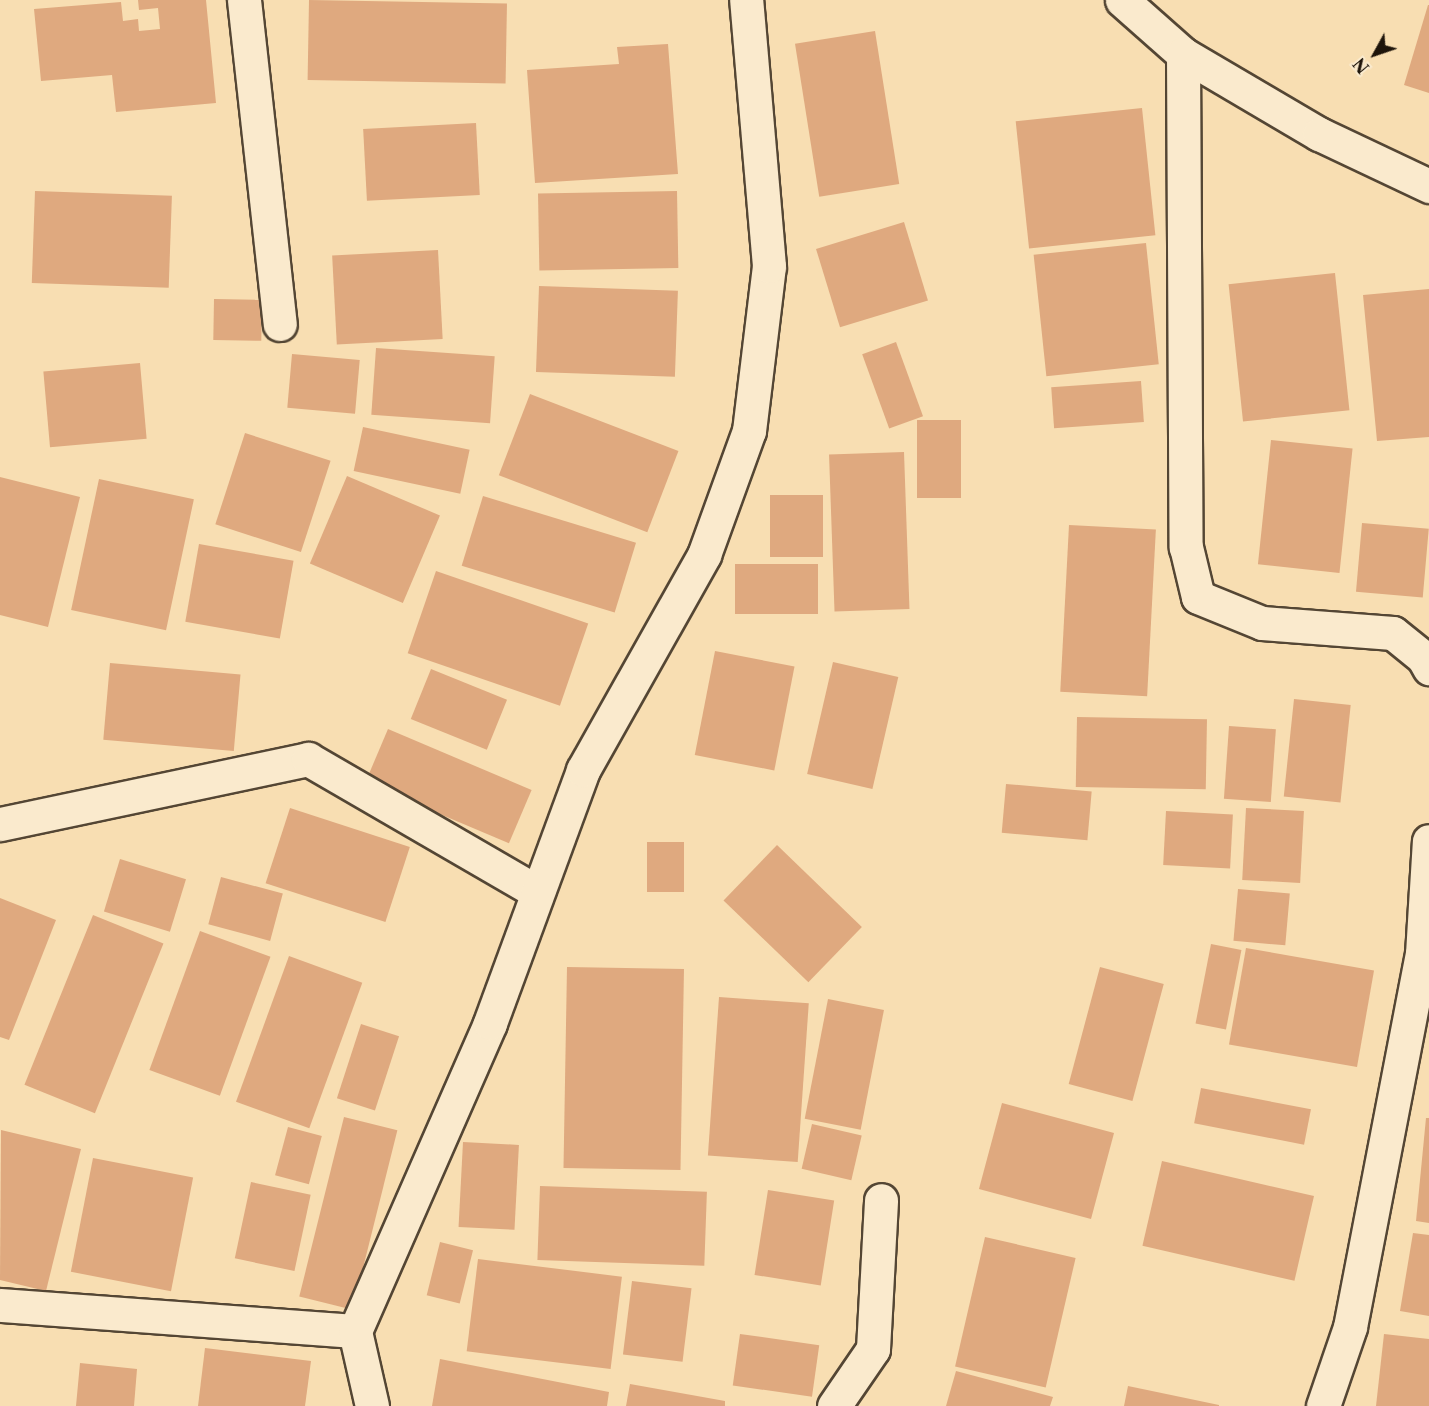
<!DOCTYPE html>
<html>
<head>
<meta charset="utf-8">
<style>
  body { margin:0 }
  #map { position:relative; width:1429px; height:1406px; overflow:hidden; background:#f8deb2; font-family:"Libre Caslon Text",serif }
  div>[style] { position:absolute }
  .building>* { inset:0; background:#dfa97f; transform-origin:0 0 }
  .roads { filter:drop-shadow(2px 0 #544634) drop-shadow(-2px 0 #544634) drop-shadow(0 2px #544634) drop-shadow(0 -2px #544634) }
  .street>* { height:33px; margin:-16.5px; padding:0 16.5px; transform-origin:16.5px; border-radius:16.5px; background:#faeacd }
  span { translate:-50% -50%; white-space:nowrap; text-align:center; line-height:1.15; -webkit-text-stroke:4.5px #faeacd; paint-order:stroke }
  .north { position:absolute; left:1345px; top:24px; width:60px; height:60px; -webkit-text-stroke:4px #faeacd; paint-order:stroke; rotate:230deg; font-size:16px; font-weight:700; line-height:24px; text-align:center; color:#1e140a }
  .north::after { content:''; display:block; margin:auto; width:21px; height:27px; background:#1e140a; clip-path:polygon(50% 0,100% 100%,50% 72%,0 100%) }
</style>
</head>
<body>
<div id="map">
  <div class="building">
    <div style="clip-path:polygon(138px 0,206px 0,216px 103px,116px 112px,112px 75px,41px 81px,34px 9px,121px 2px,123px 21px,138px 19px,139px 31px,160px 29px,158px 8px,139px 10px)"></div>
    <div style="left:309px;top:0;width:198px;height:80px;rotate:1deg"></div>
    <div style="clip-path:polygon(1428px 5px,1429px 5px,1429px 93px,1404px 85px)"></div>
    <div style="left:875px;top:31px;width:155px;height:81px;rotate:81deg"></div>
    <div style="clip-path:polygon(668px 44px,678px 174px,535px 183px,527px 70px,619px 64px,617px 47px)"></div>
    <div style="left:1142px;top:108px;width:128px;height:127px;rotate:84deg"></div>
    <div style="left:476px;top:123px;width:72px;height:113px;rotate:87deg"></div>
    <div style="left:35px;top:191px;width:137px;height:92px;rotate:2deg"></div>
    <div style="left:677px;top:191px;width:77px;height:139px;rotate:89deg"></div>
    <div style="left:904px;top:222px;width:82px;height:92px;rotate:73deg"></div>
    <div style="left:1146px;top:243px;width:122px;height:113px;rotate:84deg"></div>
    <div style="left:438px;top:250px;width:89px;height:106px;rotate:87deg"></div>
    <div style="left:1335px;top:273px;width:138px;height:107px;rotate:84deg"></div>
    <div style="left:539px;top:286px;width:139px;height:86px;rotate:2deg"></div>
    <div style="clip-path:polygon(1429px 289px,1429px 437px,1377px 441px,1363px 295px)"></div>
    <div style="left:214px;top:299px;width:48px;height:41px;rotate:1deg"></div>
    <div style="left:896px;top:342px;width:79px;height:36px;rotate:70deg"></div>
    <div style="left:376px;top:348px;width:119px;height:67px;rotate:4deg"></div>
    <div style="left:292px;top:354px;width:68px;height:54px;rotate:5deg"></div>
    <div style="left:140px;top:363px;width:76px;height:97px;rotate:85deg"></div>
    <div style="left:1141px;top:381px;width:41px;height:90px;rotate:86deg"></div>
    <div style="left:530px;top:394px;width:159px;height:87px;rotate:21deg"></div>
    <div style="left:917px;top:420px;width:44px;height:78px"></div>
    <div style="left:363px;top:427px;width:109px;height:45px;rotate:12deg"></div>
    <div style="left:245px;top:433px;width:90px;height:96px;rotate:18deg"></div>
    <div style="left:1271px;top:440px;width:82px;height:125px;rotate:6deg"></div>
    <div style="left:904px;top:452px;width:157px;height:75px;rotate:88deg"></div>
    <div style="left:347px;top:476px;width:101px;height:95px;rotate:23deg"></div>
    <div style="clip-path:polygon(0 477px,80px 497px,48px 627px,0 615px)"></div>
    <div style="left:99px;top:479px;width:97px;height:134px;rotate:12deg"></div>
    <div style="left:823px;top:495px;width:62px;height:53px;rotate:90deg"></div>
    <div style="left:483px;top:496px;width:160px;height:73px;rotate:17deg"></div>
    <div style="left:1362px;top:523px;width:67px;height:69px;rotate:5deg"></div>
    <div style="left:1069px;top:525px;width:87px;height:167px;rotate:3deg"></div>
    <div style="left:199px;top:544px;width:96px;height:79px;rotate:10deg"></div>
    <div style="left:735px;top:564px;width:83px;height:50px"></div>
    <div style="left:436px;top:571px;width:161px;height:87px;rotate:19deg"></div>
    <div style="left:715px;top:651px;width:81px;height:106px;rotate:11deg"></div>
    <div style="left:833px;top:662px;width:67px;height:115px;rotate:13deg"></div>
    <div style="left:110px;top:663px;width:131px;height:77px;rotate:5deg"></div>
    <div style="left:431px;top:669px;width:82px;height:54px;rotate:22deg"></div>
    <div style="left:1294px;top:699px;width:57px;height:98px;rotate:6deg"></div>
    <div style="left:1077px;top:717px;width:130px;height:70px;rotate:1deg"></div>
    <div style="left:1229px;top:726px;width:47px;height:73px;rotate:4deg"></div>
    <div style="left:388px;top:729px;width:156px;height:58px;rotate:23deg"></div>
    <div style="left:1006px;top:784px;width:86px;height:49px;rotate:5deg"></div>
    <div style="left:290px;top:808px;width:126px;height:79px;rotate:18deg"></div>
    <div style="left:1246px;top:808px;width:58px;height:72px;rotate:3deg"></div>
    <div style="left:1166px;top:811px;width:67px;height:54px;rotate:3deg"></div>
    <div style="left:647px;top:842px;width:37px;height:50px"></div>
    <div style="left:777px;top:845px;width:118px;height:77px;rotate:44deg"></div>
    <div style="left:120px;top:859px;width:69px;height:55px;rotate:17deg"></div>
    <div style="left:221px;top:877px;width:64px;height:49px;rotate:15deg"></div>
    <div style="left:1238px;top:889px;width:52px;height:52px;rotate:5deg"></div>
    <div style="clip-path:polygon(0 898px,56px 920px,9px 1040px,0 1037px)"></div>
    <div style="left:93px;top:915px;width:76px;height:183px;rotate:22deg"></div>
    <div style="left:200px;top:931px;width:75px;height:148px;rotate:20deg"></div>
    <div style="left:1211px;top:944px;width:31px;height:81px;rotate:11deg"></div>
    <div style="left:1246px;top:948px;width:130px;height:98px;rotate:10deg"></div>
    <div style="left:289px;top:956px;width:78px;height:155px;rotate:20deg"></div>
    <div style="left:567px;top:967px;width:117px;height:201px;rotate:1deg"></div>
    <div style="left:1100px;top:967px;width:66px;height:121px;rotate:15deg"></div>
    <div style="left:719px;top:997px;width:90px;height:159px;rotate:4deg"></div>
    <div style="left:828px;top:999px;width:57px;height:122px;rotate:11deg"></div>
    <div style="left:361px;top:1024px;width:40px;height:78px;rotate:18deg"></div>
    <div style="left:1201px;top:1088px;width:112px;height:36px;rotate:11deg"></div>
    <div style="left:1002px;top:1103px;width:116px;height:89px;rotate:15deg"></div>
    <div style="left:344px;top:1117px;width:55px;height:185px;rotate:14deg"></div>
    <div style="clip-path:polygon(1426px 1118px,1429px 1118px,1429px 1223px,1416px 1221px)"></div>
    <div style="left:812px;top:1124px;width:51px;height:46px;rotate:13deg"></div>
    <div style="left:288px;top:1127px;width:35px;height:50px;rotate:15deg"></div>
    <div style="clip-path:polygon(1px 1130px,81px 1149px,46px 1291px,0 1280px)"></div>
    <div style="left:463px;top:1142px;width:56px;height:85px;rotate:3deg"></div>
    <div style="left:93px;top:1158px;width:102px;height:116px;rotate:11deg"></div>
    <div style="left:1162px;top:1161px;width:156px;height:87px;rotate:13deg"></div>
    <div style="left:251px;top:1182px;width:61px;height:78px;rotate:12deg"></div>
    <div style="left:540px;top:1186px;width:167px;height:74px;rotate:2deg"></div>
    <div style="left:768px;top:1190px;width:67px;height:86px;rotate:9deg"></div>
    <div style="clip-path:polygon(1413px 1233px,1429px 1235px,1429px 1316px,1400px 1311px)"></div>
    <div style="left:985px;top:1237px;width:93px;height:133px;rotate:13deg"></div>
    <div style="left:440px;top:1242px;width:34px;height:55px;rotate:14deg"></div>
    <div style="left:478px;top:1259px;width:145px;height:93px;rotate:7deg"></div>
    <div style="left:632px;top:1281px;width:60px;height:74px;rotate:7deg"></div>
    <div style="left:740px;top:1334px;width:80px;height:52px;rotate:8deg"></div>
    <div style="clip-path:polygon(1384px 1334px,1429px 1339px,1429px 1406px,1376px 1406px)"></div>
    <div style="clip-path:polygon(205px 1348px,311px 1361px,305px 1406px,198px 1406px)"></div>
    <div style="clip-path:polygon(440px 1359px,609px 1392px,607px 1406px,432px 1406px)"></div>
    <div style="clip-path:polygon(80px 1363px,137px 1369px,134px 1406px,76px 1406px)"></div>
    <div style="clip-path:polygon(956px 1371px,1053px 1397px,1050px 1406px,946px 1406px)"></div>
    <div style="clip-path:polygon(630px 1384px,725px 1401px,725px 1406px,626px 1406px)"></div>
    <div style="clip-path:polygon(1128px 1386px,1219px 1405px,1219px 1406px,1124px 1406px)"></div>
  </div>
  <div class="roads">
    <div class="street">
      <div style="left:244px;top:0;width:326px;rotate:83.7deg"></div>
      <div style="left:1122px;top:0;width:81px;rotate:41.5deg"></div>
      <div style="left:1183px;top:54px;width:158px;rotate:30.5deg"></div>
      <div style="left:1319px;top:134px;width:122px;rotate:25.3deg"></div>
      <div style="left:1183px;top:54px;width:493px;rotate:89.7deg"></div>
      <div style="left:1186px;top:547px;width:51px;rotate:76.5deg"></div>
      <div style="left:1198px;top:597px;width:69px;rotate:22.1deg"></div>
      <div style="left:1262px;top:623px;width:131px;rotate:4.4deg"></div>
      <div style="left:1393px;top:633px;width:38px;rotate:39deg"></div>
      <div style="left:1423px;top:657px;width:13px;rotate:61deg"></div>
      <div style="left:0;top:824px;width:315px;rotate:-11.9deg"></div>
      <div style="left:308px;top:759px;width:263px;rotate:30.1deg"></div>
      <div style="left:0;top:1305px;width:356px;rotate:4.2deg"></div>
      <div style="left:372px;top:1406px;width:77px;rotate:-102.8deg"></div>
      <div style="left:355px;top:1331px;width:336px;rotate:-66.3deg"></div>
      <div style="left:490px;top:1023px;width:270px;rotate:-69.8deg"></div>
      <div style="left:583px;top:770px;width:247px;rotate:-60.6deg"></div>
      <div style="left:704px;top:555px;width:132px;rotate:-70.1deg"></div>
      <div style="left:749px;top:431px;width:166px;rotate:-83.1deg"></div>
      <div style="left:769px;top:266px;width:267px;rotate:-94.9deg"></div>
      <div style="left:834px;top:1406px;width:69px;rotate:-55.6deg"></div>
      <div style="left:873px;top:1349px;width:149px;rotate:-86.9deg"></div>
      <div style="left:1323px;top:1406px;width:83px;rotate:-71.1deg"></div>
      <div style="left:1350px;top:1327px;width:380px;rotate:-79.1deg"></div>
      <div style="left:1422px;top:954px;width:113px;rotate:-86.5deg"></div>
    </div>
  </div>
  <div class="north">N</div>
</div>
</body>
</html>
